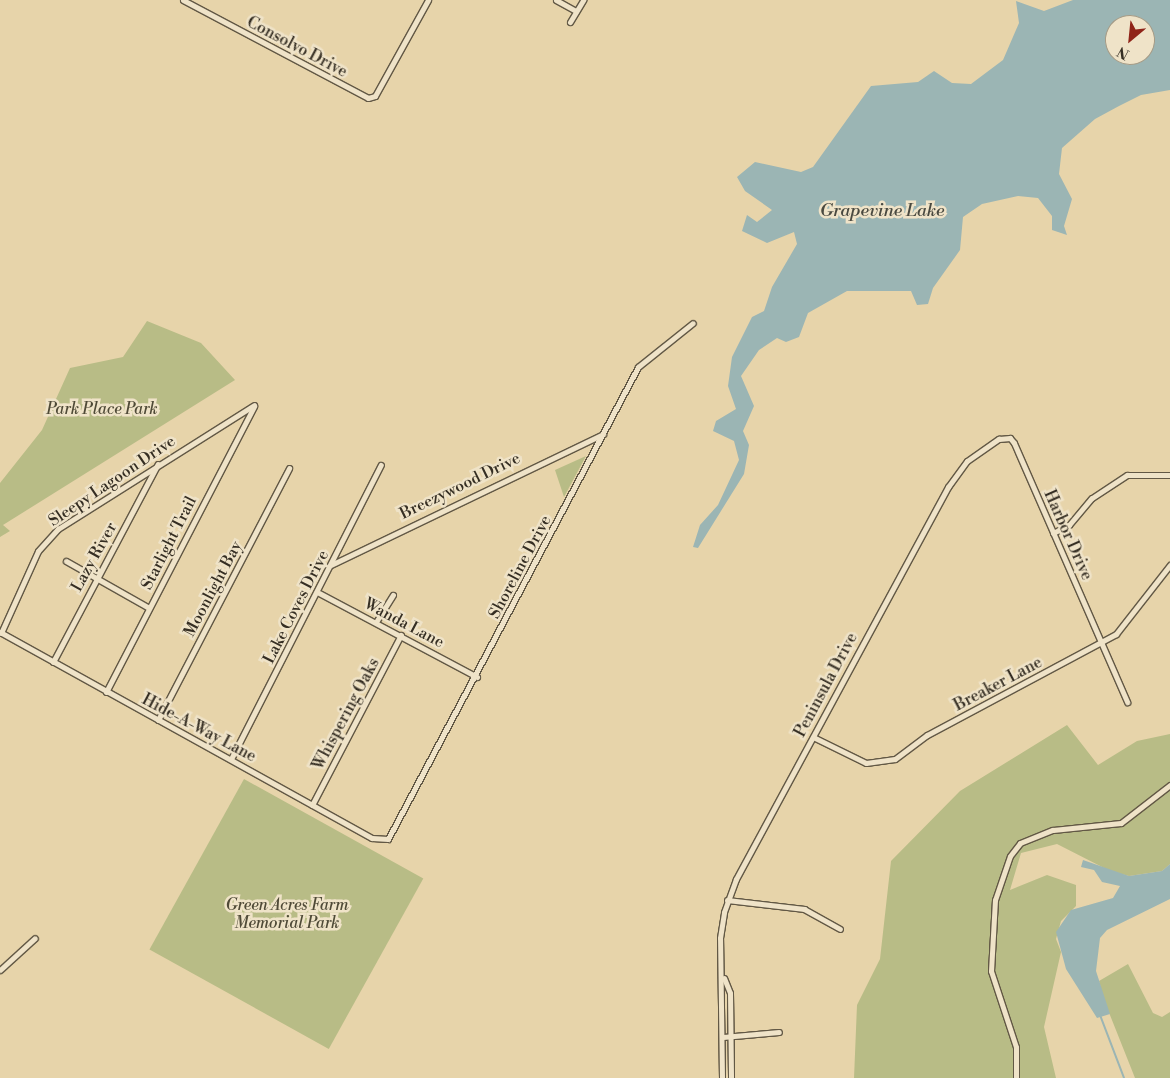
<!DOCTYPE html>
<html>
<head>
<meta charset="utf-8">
<style>
  body { margin:0 }
  #map { position:relative; width:1170px; height:1078px; overflow:hidden; background:#e7d4aa; font-family:"Libre Bodoni",serif }
  div>[style] { position:absolute }
  .green>* { inset:0; background:#b8bc86; transform-origin:0 0 }
  .water>* { inset:0; background:#9bb5b4 }
  .stream>* { height:2px; margin:-1px; padding:0 1px; transform-origin:1px; border-radius:1px; background:#9bb5b4 }
  .roads { filter:drop-shadow(1px 0 #625845) drop-shadow(-1px 0 #625845) drop-shadow(0 1px #625845) drop-shadow(0 -1px #625845) }
  .street>* { height:5px; margin:-2.5px; padding:0 2.5px; transform-origin:2.5px; border-radius:2.5px; background:#efe3c8 }
  span { translate:-50% -50%; white-space:nowrap; text-align:center; line-height:1.15; -webkit-text-stroke:5px #efe3c8; paint-order:stroke }
  .street-label { font-size:16px; color:#352e23 }
  .park-label { font-size:16px; color:#4f4a37; font-style:italic }
  .water-label { font-size:18px; color:#494940; font-style:italic }
  .north { position:absolute; left:1105px; top:15px; width:50px; height:50px; box-sizing:border-box; background:#efe3c8; border:1px solid #a59b86; border-radius:50%; rotate:208deg; font-size:14px; font-weight:700; line-height:20px; text-align:center; color:#352e23 }
  .north::after { content:''; display:block; margin:auto; width:18px; height:22px; background:#8f2418; clip-path:polygon(50% 0,100% 100%,50% 72%,0 100%) }
</style>
</head>
<body>
<div id="map">
  <div class="green">
    <div style="clip-path:polygon(147px 321px,201px 343px,235px 380px,3px 525px,10px 531px,0 537px,0 483px,42px 430px,70px 368px,123px 357px)"></div>
    <div style="clip-path:polygon(586px 456px,564px 497px,555px 470px)"></div>
    <div style="clip-path:polygon(1067px 725px,1098px 765px,1137px 741px,1170px 734px,1170px 864px,1162px 871px,1129px 876px,1110px 871px,1057px 844px,1021px 853px,1010px 890px,1047px 875px,1076px 885px,1076px 906px,1061px 921px,1056px 939px,1061px 952px,1044px 1027px,1056px 1078px,854px 1078px,857px 1005px,880px 959px,891px 861px,960px 791px)"></div>
    <div style="left:244px;top:779px;width:205px;height:195px;rotate:29deg"></div>
    <div style="clip-path:polygon(1128px 964px,1153px 1013px,1162px 1017px,1170px 1012px,1170px 1078px,1135px 1078px,1104px 1000px,1099px 981px)"></div>
  </div>
  <div class="water">
    <div style="clip-path:polygon(evenodd,1073px 0,1170px 0,1170px 90px,1141px 95px,1119px 106px,1095px 119px,1062px 148px,1059px 174px,1072px 199px,1064px 226px,1067px 235px,1052px 230px,1052px 216px,1038px 198px,1018px 196px,982px 204px,963px 217px,960px 250px,933px 288px,928px 304px,917px 305px,911px 291px,847px 291px,808px 313px,799px 337px,786px 342px,777px 338px,759px 350px,741px 376px,754px 406px,743px 431px,749px 445px,744px 474px,698px 548px,693px 547px,700px 525px,718px 505px,739px 460px,734px 441px,713px 431px,716px 421px,736px 409px,728px 386px,732px 357px,752px 317px,764px 311px,772px 287px,797px 244px,794px 232px,767px 243px,742px 231px,747px 215px,757px 222px,772px 210px,745px 191px,737px 177px,755px 162px,801px 172px,813px 167px,871px 86px,918px 82px,934px 71px,952px 83px,971px 84px,1003px 60px,1019px 23px,1016px 1px,1044px 11px,1073px 0,1115px 25px,1145px 25px,1145px 55px,1115px 55px,1115px 25px)"></div>
    <div style="clip-path:polygon(1083px 860px,1129px 876px,1162px 871px,1170px 864px,1170px 899px,1107px 930px,1100px 938px,1096px 971px,1110px 1014px,1097px 1018px,1066px 969px,1056px 932px,1071px 910px,1113px 898px,1120px 886px,1102px 882px,1094px 870px,1081px 867px)"></div>
  </div>
  <div class="stream">
    <div style="left:1100px;top:1015px;width:67px;rotate:69.1deg"></div>
  </div>
  <div class="roads">
    <div class="street">
      <div style="left:183px;top:0;width:209px;rotate:27.9deg"></div>
      <div style="left:368px;top:98px;width:7px;rotate:-16deg"></div>
      <div style="left:375px;top:96px;width:110px;rotate:-61.1deg"></div>
      <div style="left:556px;top:0;width:23px;rotate:29deg"></div>
      <div style="left:570px;top:22px;width:26px;rotate:-59deg"></div>
      <div style="left:1053px;top:533px;width:18px;rotate:-27deg"></div>
      <div style="left:1069px;top:525px;width:35px;rotate:-50deg"></div>
      <div style="left:1092px;top:498px;width:42px;rotate:-33.3deg"></div>
      <div style="left:1127px;top:475px;width:43px"></div>
      <div style="left:66px;top:561px;width:95px;rotate:29.5deg"></div>
      <div style="left:331px;top:565px;width:302px;rotate:-25.7deg"></div>
      <div style="left:319px;top:593px;width:179px;rotate:28deg"></div>
      <div style="left:376px;top:622px;width:32px;rotate:-58deg"></div>
      <div style="left:0;top:632px;width:425px;rotate:29deg"></div>
      <div style="left:372px;top:838px;width:16px;rotate:4deg"></div>
      <div style="left:388px;top:839px;width:534px;rotate:-62.09deg"></div>
      <div style="left:638px;top:367px;width:70px;rotate:-38.7deg"></div>
      <div style="left:1px;top:633px;width:90px;rotate:-65.7deg"></div>
      <div style="left:38px;top:551px;width:30px;rotate:-48deg"></div>
      <div style="left:58px;top:529px;width:232px;rotate:-32.3deg"></div>
      <div style="left:53px;top:662px;width:224px;rotate:-62.1deg"></div>
      <div style="left:106px;top:692px;width:322px;rotate:-62.6deg"></div>
      <div style="left:158px;top:720px;width:284px;rotate:-62.5deg"></div>
      <div style="left:813px;top:737px;width:59px;rotate:26.1deg"></div>
      <div style="left:866px;top:763px;width:29px;rotate:-8deg"></div>
      <div style="left:895px;top:759px;width:40px;rotate:-37deg"></div>
      <div style="left:927px;top:735px;width:214px;rotate:-28.1deg"></div>
      <div style="left:1116px;top:634px;width:88px;rotate:-52deg"></div>
      <div style="left:231px;top:759px;width:330px;rotate:-63deg"></div>
      <div style="left:312px;top:805px;width:192px;rotate:-62.4deg"></div>
      <div style="left:727px;top:900px;width:78px;rotate:6.7deg"></div>
      <div style="left:804px;top:909px;width:41px;rotate:29.1deg"></div>
      <div style="left:0;top:970px;width:47px;rotate:-42.4deg"></div>
      <div style="left:724px;top:978px;width:16px;rotate:68deg"></div>
      <div style="left:730px;top:993px;width:85px;rotate:89.3deg"></div>
      <div style="left:723px;top:1037px;width:56px;rotate:-5.1deg"></div>
      <div style="left:722px;top:1078px;width:140px;rotate:-90.8deg"></div>
      <div style="left:720px;top:938px;width:26px;rotate:-81deg"></div>
      <div style="left:724px;top:912px;width:35px;rotate:-70deg"></div>
      <div style="left:736px;top:879px;width:446px;rotate:-61.6deg"></div>
      <div style="left:948px;top:487px;width:32px;rotate:-54deg"></div>
      <div style="left:967px;top:461px;width:39px;rotate:-35deg"></div>
      <div style="left:999px;top:439px;width:11px;rotate:-5deg"></div>
      <div style="left:1010px;top:438px;width:6px;rotate:51deg"></div>
      <div style="left:1014px;top:443px;width:283px;rotate:66.4deg"></div>
      <div style="left:1016px;top:1078px;width:31px;rotate:-90deg"></div>
      <div style="left:1016px;top:1047px;width:80px;rotate:-108.2deg"></div>
      <div style="left:991px;top:971px;width:71px;rotate:-86.8deg"></div>
      <div style="left:995px;top:900px;width:46px;rotate:-71.2deg"></div>
      <div style="left:1010px;top:856px;width:16px;rotate:-52deg"></div>
      <div style="left:1020px;top:843px;width:35px;rotate:-22deg"></div>
      <div style="left:1053px;top:830px;width:68px;rotate:-5.9deg"></div>
      <div style="left:1121px;top:823px;width:62px;rotate:-37.8deg"></div>
    </div>
  </div>
  <div class="street-label">
    <span style="left:297px;top:47px;rotate:28deg">Consolvo Drive</span>
    <span style="left:112px;top:481px;rotate:-34deg">Sleepy Lagoon Drive</span>
    <span style="left:460px;top:486px;rotate:-26deg">Breezywood Drive</span>
    <span style="left:1068px;top:535px;rotate:66deg">Harbor Drive</span>
    <span style="left:169px;top:543px;rotate:-63deg">Starlight Trail</span>
    <span style="left:94px;top:557px;rotate:-61deg">Lazy River</span>
    <span style="left:520px;top:567px;rotate:-62deg">Shoreline Drive</span>
    <span style="left:213px;top:589px;rotate:-62deg">Moonlight Bay</span>
    <span style="left:296px;top:607px;rotate:-63deg">Lake Coves Drive</span>
    <span style="left:404px;top:623px;rotate:28deg">Wanda Lane</span>
    <span style="left:998px;top:684px;rotate:-28deg">Breaker Lane</span>
    <span style="left:826px;top:685px;rotate:-62deg">Peninsula Drive</span>
    <span style="left:346px;top:714px;rotate:-62deg">Whispering Oaks</span>
    <span style="left:199px;top:728px;rotate:28deg">Hide-A-Way Lane</span>
  </div>
  <div class="park-label">
    <span style="left:102px;top:409px">Park Place Park</span>
    <span style="left:287px;top:914px">Green Acres Farm<br>Memorial Park</span>
  </div>
  <div class="water-label">
    <span style="left:882px;top:211px">Grapevine Lake</span>
  </div>
  <div class="north">N</div>
</div>
</body>
</html>
